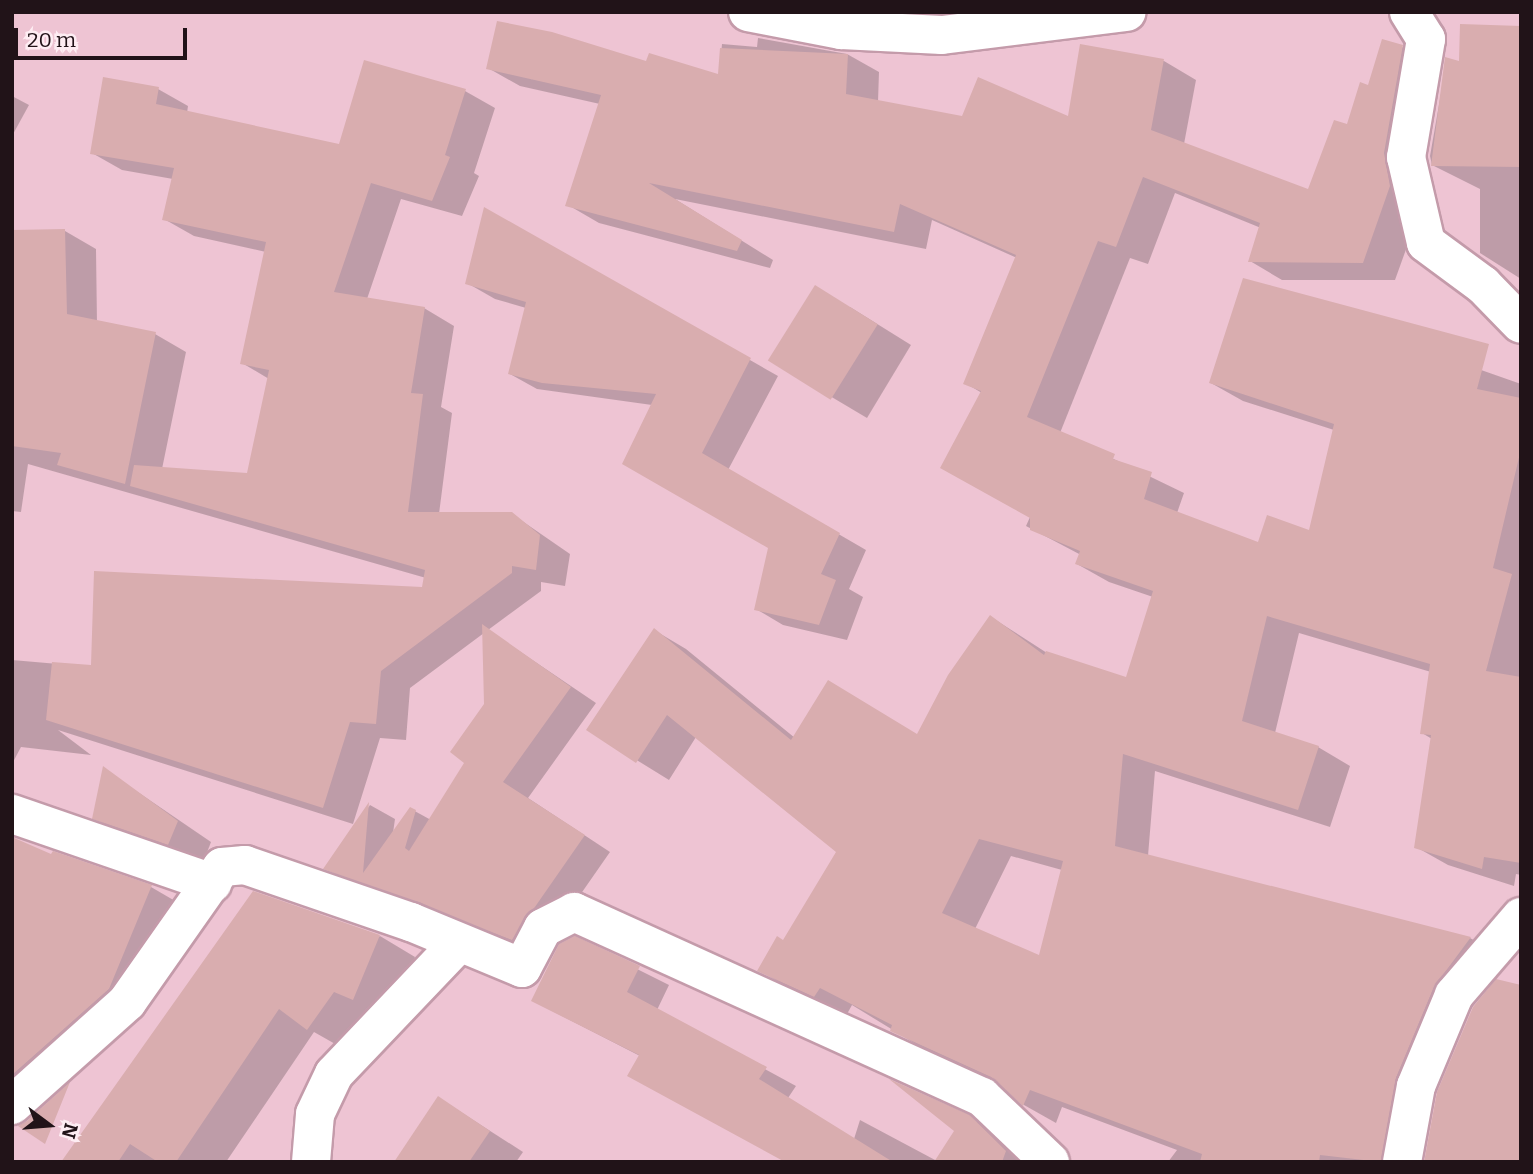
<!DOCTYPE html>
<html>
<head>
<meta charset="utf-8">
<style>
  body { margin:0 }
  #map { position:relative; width:1533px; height:1174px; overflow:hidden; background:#eec4d3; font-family:Bitter,serif }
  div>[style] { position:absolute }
  .shadow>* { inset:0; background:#0003 }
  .building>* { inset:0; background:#d9adaf; transform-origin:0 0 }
  .roads { filter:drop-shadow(2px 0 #c49baa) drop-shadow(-2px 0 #c49baa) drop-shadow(0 2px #c49baa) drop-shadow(0 -2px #c49baa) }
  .minor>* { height:38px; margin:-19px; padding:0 19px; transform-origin:19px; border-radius:19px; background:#fff }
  span { translate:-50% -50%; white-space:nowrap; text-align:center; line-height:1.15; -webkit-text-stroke:5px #feedf3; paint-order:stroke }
  .frame { position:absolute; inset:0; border:14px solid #211318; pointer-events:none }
  .north { position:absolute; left:14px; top:1090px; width:70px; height:70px; -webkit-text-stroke:5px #feedf3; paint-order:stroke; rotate:106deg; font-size:19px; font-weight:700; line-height:28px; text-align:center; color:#211318 }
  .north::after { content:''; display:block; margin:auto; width:24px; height:32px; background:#211318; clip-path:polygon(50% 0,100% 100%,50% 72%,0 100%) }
  .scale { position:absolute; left:14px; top:28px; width:173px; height:32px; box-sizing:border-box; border:4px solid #211318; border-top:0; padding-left:9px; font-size:21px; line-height:24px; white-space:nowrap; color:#211318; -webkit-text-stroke:5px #feedf3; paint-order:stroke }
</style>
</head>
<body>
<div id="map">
  <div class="shadow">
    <div style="clip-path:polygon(1521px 28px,1521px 279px,1480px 253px,1480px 189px,1432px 165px,1430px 156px,1447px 59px,1460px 63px)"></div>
    <div style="clip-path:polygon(evenodd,758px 38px,847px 54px,879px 72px,878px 102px,963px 118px,1069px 119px,1082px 46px,1164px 61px,1196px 80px,1184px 144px,1309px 192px,1369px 87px,1402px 47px,1434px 65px,1416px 173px,1422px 205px,1395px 280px,1282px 280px,1250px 261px,1261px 228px,1175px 193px,1148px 264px,1130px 258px,1060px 433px,1184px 493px,1177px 513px,1259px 544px,1311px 532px,1334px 430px,1243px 401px,1211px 383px,1407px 344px,1521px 384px,1521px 875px,1516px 874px,1514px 886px,1448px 865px,1416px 847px,1432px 739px,1422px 733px,1431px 672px,1299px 633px,1275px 733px,1318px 747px,1350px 766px,1330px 827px,1155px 771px,1148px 856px,1470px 938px,1501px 956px,1466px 1005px,1427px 1096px,1415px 1162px,1168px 1162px,1177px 1150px,1062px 1107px,1056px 1123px,1024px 1105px,1001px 1084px,924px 1049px,852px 1005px,847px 1014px,791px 989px,759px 970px,783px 942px,838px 852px,696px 737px,669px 780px,588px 730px,654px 630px,686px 649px,795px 738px,918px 736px,991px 617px,1047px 653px,1127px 679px,1153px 597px,1109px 582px,1077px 564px,1081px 555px,1026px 526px,1030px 517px,982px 393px,965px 383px,1017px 258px,932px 220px,926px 249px,675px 199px,773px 260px,770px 268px,599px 223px,568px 205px,600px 104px,520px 86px,488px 68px,648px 64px,719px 76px,722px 44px,757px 47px,758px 38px,1011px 856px,1062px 870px,1040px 958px,975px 929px,1011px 856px)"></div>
    <div style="clip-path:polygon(158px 89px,188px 106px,187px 113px,340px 146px,465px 91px,495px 108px,474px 173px,479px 176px,462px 216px,401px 199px,367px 299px,424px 308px,454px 326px,441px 407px,452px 413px,439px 514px,512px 514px,570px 554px,565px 586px,541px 582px,541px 591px,488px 630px,596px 703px,528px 798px,610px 852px,539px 954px,352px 883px,326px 868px,370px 805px,395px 819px,393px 833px,411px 809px,431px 820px,467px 762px,486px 704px,484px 633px,410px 688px,406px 740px,380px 738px,353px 824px,58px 730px,91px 755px,21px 747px,12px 764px,12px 660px,93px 667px,424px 589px,426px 578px,28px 464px,21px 512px,12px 511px,12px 232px,65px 231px,96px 249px,97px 322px,155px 334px,186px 352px,162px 469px,249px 475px,269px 379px,242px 363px,266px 252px,194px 236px,164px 219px,173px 179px,122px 170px,92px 153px)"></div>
    <div style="clip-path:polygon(12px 96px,29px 105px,12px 136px)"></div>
    <div style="clip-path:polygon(485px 209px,778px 376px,728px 470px,866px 550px,849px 589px,863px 597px,847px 640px,783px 625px,756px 609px,770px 547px,652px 405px,537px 389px,510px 374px,526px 308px,495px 299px,467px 283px)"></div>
    <div style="clip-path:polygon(850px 307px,911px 345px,867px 418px,771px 361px)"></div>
    <div style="clip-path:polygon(104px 769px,211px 842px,203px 863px,129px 837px,94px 818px)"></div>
    <div style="clip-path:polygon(12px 838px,51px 857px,151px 887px,182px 905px,28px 1106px,22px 1123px,12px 1118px)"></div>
    <div style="clip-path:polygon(380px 936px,415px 957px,389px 1019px,344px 1049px,314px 1032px,226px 1162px,75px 1162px,67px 1156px)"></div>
    <div style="clip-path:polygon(575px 938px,669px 985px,657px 1010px,796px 1086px,788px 1098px,854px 1139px,860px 1120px,937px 1161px,969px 1117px,1000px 1135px,1028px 1162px,787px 1162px,640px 1056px,533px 1001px)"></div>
    <div style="clip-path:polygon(439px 1098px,523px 1152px,516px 1162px,412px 1162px)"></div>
  </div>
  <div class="building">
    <div style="clip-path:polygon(evenodd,497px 21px,552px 32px,646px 61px,649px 53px,718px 74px,720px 48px,848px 54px,846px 94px,962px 116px,978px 77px,1068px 116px,1080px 44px,1164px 59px,1151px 130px,1308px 189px,1334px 120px,1347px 124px,1360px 82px,1368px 85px,1382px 39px,1403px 45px,1384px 153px,1390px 186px,1363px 263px,1248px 262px,1260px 223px,1143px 177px,1116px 247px,1098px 241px,1027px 417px,1115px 454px,1113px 459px,1152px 472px,1144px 499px,1258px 542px,1267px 515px,1309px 530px,1334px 424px,1209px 383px,1243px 278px,1489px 344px,1477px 389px,1521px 398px,1521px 449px,1493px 568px,1512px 574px,1486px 671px,1521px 677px,1521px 863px,1484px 857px,1482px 869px,1414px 848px,1431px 735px,1420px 734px,1430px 664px,1267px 616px,1242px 721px,1319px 746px,1298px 810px,1123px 754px,1115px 846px,1471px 937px,1434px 987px,1396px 1078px,1381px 1162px,1320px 1155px,1319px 1162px,1200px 1162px,1202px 1154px,1030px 1090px,1023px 1106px,991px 1077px,890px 1031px,892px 1025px,820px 988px,814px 997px,757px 971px,777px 936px,783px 940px,836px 852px,667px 715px,636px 763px,586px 730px,654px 628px,791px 740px,828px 680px,917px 734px,948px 675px,990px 615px,1044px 655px,1046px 651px,1126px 677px,1153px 591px,1075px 564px,1080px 551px,1030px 530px,1030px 518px,940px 468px,981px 391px,963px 384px,1016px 255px,900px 204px,894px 232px,649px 183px,742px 240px,737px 251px,565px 206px,601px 95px,486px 69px,497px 21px,979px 839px,1063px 861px,1039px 955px,942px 913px,979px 839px)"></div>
    <div style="clip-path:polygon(1460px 24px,1521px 26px,1521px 167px,1431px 166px,1445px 57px,1459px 61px)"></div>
    <div style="clip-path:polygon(364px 60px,466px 89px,445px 155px,450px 157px,432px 201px,371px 183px,334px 292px,425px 307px,411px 393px,423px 394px,408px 512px,512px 512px,540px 535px,536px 570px,512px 566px,512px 573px,381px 671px,376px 724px,350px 722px,323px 808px,46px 720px,52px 662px,91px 665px,94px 571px,422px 587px,425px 570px,130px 486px,134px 465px,247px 473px,269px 370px,240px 364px,266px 242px,162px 220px,174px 168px,90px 154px,103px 77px,159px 87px,156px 104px,339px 144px)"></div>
    <div style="clip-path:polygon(484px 207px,751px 358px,702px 453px,840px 533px,821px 574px,836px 580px,819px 625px,754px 610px,768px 548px,622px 464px,656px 394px,542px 383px,508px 374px,526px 302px,465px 284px)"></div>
    <div style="clip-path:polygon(65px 229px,67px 314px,156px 332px,125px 484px,57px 465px,61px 453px,12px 446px,12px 230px)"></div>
    <div style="left:815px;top:285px;width:74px;height:89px;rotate:32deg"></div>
    <div style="clip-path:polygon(482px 624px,571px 687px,503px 782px,585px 835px,512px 940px,323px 869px,369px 802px,363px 873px,410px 807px,416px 810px,405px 848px,409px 851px,464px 763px,450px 752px,484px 704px)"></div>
    <div style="clip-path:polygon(103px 766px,178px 821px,168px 845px,92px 819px)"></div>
    <div style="clip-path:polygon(12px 837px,51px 854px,53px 851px,152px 885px,109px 989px,12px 1075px)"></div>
    <div style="clip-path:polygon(253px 891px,380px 935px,353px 1000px,334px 992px,307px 1030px,279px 1009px,176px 1162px,158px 1162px,130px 1144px,118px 1162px,61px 1162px)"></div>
    <div style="clip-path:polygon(575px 936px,640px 966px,627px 992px,767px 1067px,759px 1079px,893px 1162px,785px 1162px,627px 1076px,639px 1055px,531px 1001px,559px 944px)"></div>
    <div style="clip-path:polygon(1496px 979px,1521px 985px,1521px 1162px,1424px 1162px,1437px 1092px,1473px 1007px)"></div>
    <div style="clip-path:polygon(889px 1079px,970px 1115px,1006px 1151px,1002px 1162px,934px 1162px,954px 1131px)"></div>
    <div style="clip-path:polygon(70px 1082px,45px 1144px,18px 1126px,27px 1121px)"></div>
    <div style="clip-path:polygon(438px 1096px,490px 1131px,469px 1162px,394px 1162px)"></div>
  </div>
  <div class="roads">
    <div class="minor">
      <div style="left:748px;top:12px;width:95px;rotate:11deg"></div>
      <div style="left:841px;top:30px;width:101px;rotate:2.8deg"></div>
      <div style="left:942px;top:35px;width:186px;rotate:-7.1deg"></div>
      <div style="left:1409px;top:12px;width:32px;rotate:58deg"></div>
      <div style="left:1426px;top:39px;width:120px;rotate:99.6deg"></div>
      <div style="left:1406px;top:157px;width:88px;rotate:76.9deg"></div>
      <div style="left:1426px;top:243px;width:71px;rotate:36.4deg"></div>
      <div style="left:1483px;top:285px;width:54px;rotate:45.7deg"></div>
      <div style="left:12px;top:814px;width:212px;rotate:19deg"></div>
      <div style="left:12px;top:1105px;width:154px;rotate:-41.8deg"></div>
      <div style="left:127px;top:1002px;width:165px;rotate:-54.9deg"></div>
      <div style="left:222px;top:867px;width:23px;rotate:-5deg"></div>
      <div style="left:245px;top:865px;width:176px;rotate:19deg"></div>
      <div style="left:411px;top:922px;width:120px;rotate:22.5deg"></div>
      <div style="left:522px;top:968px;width:45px;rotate:-62.3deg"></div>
      <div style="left:543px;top:928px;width:35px;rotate:-27deg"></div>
      <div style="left:574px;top:912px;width:448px;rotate:24.4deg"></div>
      <div style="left:982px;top:1097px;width:94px;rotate:43.7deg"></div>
      <div style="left:311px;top:1162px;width:48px;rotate:-85.2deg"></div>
      <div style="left:315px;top:1114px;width:44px;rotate:-64.6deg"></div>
      <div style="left:334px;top:1074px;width:180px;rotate:-46.4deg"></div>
      <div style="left:1402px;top:1162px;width:77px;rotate:-79.6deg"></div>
      <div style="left:1416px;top:1086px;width:99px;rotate:-67.3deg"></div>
      <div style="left:1454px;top:995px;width:103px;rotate:-49.3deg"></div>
    </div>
  </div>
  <div class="frame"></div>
  <div class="north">N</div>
  <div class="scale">20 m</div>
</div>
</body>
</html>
